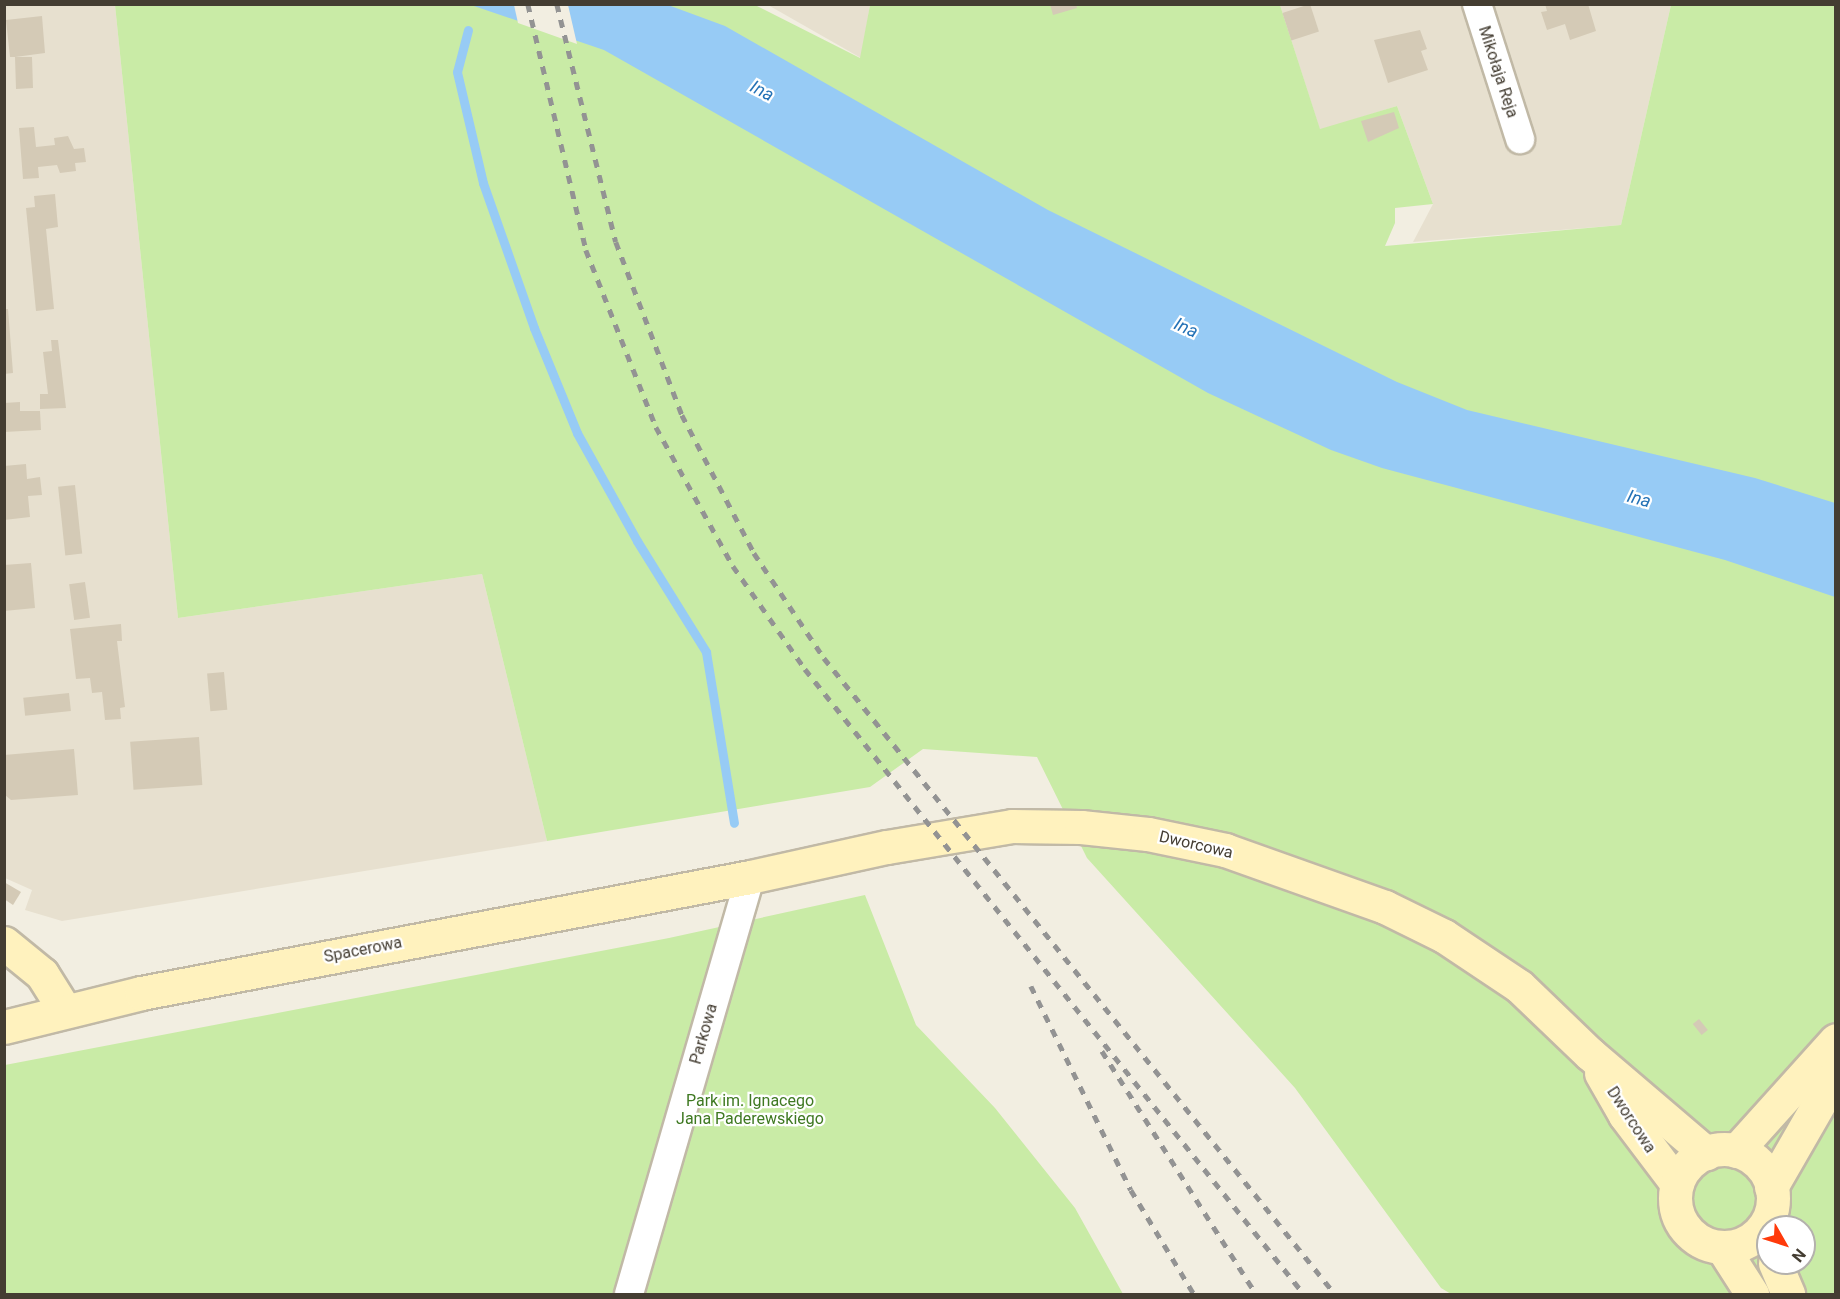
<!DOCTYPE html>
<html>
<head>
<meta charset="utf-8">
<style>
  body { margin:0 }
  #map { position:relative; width:1840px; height:1299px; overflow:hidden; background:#f2eee1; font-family:Roboto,sans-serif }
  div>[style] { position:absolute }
  .residential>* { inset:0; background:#e7e0cf }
  .green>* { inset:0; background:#c9eba6 }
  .water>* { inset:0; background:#97cbf5 }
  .pier>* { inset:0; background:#f2eee1 }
  .stream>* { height:9px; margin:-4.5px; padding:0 4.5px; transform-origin:4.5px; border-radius:4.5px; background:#97cbf5 }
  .building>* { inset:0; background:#d4cab6; transform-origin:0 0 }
  .roads { filter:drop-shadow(2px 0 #c1b9a6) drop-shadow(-2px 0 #c1b9a6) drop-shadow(0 2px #c1b9a6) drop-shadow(0 -2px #c1b9a6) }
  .street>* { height:28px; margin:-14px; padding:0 14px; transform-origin:14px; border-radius:14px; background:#fff }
  .secondary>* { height:33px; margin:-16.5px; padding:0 16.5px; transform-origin:16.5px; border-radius:16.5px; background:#fff2be }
  .secondary>.ring { margin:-16.5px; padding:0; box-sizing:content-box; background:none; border:33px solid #fff2be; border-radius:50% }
  .rail>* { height:4.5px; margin-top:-2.25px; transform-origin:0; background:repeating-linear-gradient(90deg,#939393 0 8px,transparent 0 16px) }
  span { translate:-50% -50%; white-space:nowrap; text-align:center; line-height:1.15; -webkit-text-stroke:4.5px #fff; paint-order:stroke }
  .street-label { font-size:16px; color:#443d32 }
  .park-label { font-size:16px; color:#3f7922 }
  .water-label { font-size:18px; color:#2472b6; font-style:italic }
  .frame { position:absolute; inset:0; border:6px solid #443d32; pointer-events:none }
  .north { position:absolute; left:1756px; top:1215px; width:60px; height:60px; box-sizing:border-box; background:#fff; border:2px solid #b4b1ad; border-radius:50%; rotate:129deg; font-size:16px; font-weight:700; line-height:24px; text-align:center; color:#443d32 }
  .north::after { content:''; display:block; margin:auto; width:21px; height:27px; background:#ff3a0b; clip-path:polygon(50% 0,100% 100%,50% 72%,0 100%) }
</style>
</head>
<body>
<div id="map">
  <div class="residential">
    <div style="clip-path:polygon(5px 5px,115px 5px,178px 618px,482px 574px,547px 841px,62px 921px,25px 910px,32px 890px,5px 878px)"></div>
    <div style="clip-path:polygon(768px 5px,870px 5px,861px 58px)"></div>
    <div style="clip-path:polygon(1280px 5px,1671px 5px,1621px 225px,1413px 242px,1433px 204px,1397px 106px,1320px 130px)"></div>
  </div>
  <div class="green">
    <div style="clip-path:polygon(evenodd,115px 5px,755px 5px,860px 58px,870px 5px,1280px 5px,1320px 129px,1397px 106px,1433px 204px,1395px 208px,1395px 223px,1385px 246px,1621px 225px,1671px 5px,1835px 5px,1835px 1294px,1451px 1294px,1441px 1288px,1295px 1088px,1087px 858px,1037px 757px,923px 749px,870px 787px,547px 841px,482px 574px,178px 618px,115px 5px,1768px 1227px,1804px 1227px,1804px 1263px,1768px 1263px,1768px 1227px)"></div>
    <div style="clip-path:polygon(865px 895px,916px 1025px,995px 1108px,1075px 1208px,1123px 1294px,5px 1294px,5px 1065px,669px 938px)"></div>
  </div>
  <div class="water">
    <div style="clip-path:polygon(471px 5px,668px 5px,725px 26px,1048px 210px,1397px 382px,1467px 410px,1755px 478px,1835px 503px,1835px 597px,1725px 560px,1382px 468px,1331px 450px,1208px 393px,604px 50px)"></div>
  </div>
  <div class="pier">
    <div style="clip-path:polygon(514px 5px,568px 5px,577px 44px,518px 23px)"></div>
  </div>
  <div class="stream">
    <div style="left:468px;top:30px;width:43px;rotate:104.7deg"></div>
    <div style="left:457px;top:72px;width:114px;rotate:76.8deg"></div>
    <div style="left:483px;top:183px;width:154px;rotate:70.6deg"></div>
    <div style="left:534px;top:328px;width:113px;rotate:67.7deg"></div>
    <div style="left:577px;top:433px;width:124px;rotate:60.9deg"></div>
    <div style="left:637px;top:541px;width:131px;rotate:58.1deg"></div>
    <div style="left:706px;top:652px;width:173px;rotate:80.7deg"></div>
  </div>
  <div class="building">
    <div style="clip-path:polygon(1050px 4px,1076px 4px,1077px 8px,1053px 15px)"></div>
    <div style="left:1310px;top:4px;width:29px;height:29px;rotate:72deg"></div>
    <div style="clip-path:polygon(1545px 4px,1588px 4px,1596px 31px,1570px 40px,1565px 24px,1547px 30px,1541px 12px,1547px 11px)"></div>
    <div style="clip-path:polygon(42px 16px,45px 53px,15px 57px,32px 57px,33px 88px,16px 89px,15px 57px,10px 57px,6px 20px)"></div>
    <div style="clip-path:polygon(1420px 30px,1427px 49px,1421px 51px,1428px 70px,1388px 83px,1374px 40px)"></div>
    <div style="clip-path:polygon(1394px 112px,1399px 128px,1368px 142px,1361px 121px)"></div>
    <div style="clip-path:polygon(34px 127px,36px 147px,55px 145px,54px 138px,68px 136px,74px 149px,84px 148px,86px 162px,75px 163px,76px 171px,60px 173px,57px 165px,38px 167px,39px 178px,23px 179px,19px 128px)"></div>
    <div style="clip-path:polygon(55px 194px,58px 227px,46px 229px,54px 309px,36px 311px,26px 208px,35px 207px,34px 196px)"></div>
    <div style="clip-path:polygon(4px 309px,8px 309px,13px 373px,4px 374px)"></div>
    <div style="clip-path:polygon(51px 340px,58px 340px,66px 408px,40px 409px,40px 394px,48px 394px,43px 352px,52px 351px)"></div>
    <div style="clip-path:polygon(20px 402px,20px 411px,40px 411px,41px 430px,4px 432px,4px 403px)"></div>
    <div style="clip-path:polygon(26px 464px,27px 479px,40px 477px,42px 495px,28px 496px,30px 517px,4px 520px,4px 466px)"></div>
    <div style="left:75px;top:485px;width:69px;height:17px;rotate:84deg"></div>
    <div style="clip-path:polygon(31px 563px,35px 608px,4px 611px,4px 565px)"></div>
    <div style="left:85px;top:582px;width:36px;height:16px;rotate:82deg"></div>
    <div style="clip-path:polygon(121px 624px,122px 641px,117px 641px,125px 707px,120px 708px,121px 719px,105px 720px,102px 692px,92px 693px,90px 678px,76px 679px,70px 629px)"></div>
    <div style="left:224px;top:672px;width:38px;height:17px;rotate:85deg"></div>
    <div style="left:69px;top:693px;width:18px;height:46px;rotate:84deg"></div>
    <div style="left:199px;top:737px;width:48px;height:69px;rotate:86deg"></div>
    <div style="clip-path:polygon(74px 749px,78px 795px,11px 800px,5px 795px,4px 755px)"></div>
    <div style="clip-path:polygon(4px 882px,21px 892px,13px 905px,4px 899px)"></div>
    <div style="left:1699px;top:1019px;width:14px;height:8px;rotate:51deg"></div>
  </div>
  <div class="roads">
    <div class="street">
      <div style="left:1477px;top:4px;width:142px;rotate:72.3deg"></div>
      <div style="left:629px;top:1294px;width:434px;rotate:-73.8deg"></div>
    </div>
    <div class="secondary">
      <div style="left:4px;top:943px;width:49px;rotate:39.2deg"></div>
      <div style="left:42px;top:974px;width:41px;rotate:57.8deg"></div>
      <div style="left:4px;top:1027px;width:141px;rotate:-13.9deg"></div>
      <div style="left:141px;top:993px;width:620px;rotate:-10.78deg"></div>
      <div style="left:750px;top:877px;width:140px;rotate:-12.4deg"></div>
      <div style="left:887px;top:847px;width:127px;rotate:-9.5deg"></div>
      <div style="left:1012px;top:826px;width:69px;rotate:0.8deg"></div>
      <div style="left:1081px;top:827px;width:67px;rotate:6deg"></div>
      <div style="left:1148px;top:834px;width:79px;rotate:11.7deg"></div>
      <div style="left:1225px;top:850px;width:170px;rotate:19.6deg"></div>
      <div style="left:1385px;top:907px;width:66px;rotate:26.2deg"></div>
      <div style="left:1444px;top:936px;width:90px;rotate:33.7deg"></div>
      <div style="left:1519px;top:986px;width:98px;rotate:43.8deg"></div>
      <div style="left:1590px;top:1054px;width:153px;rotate:40.5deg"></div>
      <div style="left:1601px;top:1073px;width:48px;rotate:60.3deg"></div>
      <div style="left:1625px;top:1115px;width:86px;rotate:53deg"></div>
      <div class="ring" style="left:1675px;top:1149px;width:65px;height:65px"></div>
      <div style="left:1736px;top:1151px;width:149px;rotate:-48deg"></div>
      <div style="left:1771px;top:1187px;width:130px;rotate:-60.1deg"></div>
      <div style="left:1722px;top:1247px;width:56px;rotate:57.4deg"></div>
      <div style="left:1775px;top:1263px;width:34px;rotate:67deg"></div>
    </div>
  </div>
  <div class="rail">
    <div style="left:528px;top:4px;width:253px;rotate:76.7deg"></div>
    <div style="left:586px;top:250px;width:190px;rotate:68.4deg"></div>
    <div style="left:656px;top:427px;width:159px;rotate:61deg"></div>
    <div style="left:733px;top:566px;width:126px;rotate:55deg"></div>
    <div style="left:805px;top:669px;width:800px;rotate:51.4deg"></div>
    <div style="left:557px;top:4px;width:245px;rotate:76.1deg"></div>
    <div style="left:616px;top:242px;width:185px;rotate:69.1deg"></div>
    <div style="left:682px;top:415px;width:156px;rotate:62.4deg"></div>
    <div style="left:754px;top:553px;width:126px;rotate:56.3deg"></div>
    <div style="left:824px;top:658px;width:816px;rotate:51.22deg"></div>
    <div style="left:1031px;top:986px;width:227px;rotate:63.9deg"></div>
    <div style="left:1131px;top:1190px;width:122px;rotate:58.8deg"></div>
    <div style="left:1102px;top:1051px;width:288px;rotate:57.6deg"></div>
  </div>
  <div class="street-label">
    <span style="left:1498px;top:72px;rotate:72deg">Mikołaja Reja</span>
    <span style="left:1196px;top:845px;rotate:13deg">Dworcowa</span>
    <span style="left:363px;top:950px;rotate:-11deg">Spacerowa</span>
    <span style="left:704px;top:1034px;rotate:-74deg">Parkowa</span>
    <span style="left:1631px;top:1120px;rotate:57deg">Dworcowa</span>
  </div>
  <div class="park-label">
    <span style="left:750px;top:1110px">Park im. Ignacego<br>Jana Paderewskiego</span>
  </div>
  <div class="water-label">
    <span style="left:762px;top:91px;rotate:27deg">Ina</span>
    <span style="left:1186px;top:328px;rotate:24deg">Ina</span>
    <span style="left:1639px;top:499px;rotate:16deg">Ina</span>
  </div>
  <div class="frame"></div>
  <div class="north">N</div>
</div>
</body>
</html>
